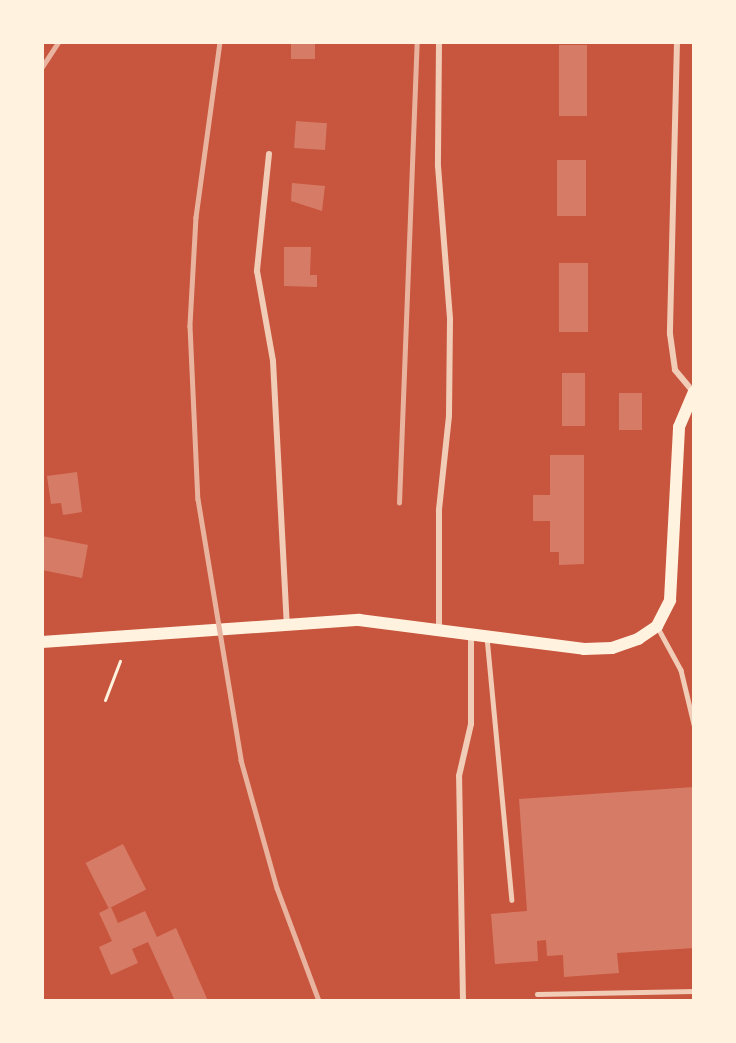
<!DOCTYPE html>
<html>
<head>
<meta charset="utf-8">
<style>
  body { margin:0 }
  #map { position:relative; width:736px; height:1043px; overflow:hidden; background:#c8553d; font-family:"Playfair Display",serif }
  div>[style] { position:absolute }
  .building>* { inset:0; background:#d67c66; transform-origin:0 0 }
  .path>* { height:3px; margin:-1.5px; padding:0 1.5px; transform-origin:1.5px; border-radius:1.5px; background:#fff3e0 }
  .service>* { height:4.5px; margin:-2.25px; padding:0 2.25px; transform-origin:2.25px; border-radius:2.25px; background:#f1ccb7 }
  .minor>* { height:6px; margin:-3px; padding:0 3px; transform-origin:3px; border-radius:3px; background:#f1ccb7 }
  .secondary>* { height:12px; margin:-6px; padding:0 6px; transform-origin:6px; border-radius:6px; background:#fff3e0 }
  .rail>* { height:4.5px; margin:-2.25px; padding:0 2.25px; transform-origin:2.25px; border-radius:2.25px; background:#e9b49f }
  span { translate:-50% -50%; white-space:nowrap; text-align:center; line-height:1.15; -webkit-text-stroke:6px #fff3e0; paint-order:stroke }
  .frame { position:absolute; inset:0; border:44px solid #fff3e0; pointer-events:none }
</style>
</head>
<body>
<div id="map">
  <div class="building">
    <div style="left:291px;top:42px;width:24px;height:17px"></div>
    <div style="left:559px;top:45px;width:28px;height:71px"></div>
    <div style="left:296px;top:121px;width:31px;height:27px;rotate:4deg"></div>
    <div style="left:557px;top:160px;width:29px;height:56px"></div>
    <div style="clip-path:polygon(292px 183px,325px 186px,322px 211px,291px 201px)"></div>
    <div style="clip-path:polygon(284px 247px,311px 247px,310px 275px,317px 275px,317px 287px,284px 286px)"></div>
    <div style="left:559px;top:263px;width:29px;height:69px"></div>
    <div style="left:562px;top:373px;width:23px;height:53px"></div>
    <div style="left:619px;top:393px;width:23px;height:37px"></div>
    <div style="clip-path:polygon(550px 455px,584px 455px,584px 564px,559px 565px,559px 552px,550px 552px,550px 521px,533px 521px,533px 495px,550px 495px)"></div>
    <div style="clip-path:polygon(77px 472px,82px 512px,63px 515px,61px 503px,51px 504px,47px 476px)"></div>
    <div style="clip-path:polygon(42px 536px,88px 545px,82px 578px,42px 570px)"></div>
    <div style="clip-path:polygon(694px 787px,694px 948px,617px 953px,619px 973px,564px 977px,563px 955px,547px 956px,546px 940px,537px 941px,538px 961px,495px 964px,491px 914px,527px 911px,519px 799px)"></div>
    <div style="left:123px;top:844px;width:51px;height:42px;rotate:63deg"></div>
    <div style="clip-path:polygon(111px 907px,118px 923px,145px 911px,157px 937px,176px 928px,208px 1001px,175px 1001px,148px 942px,132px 949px,138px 963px,111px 975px,99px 947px,112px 941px,99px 913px)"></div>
  </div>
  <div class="path">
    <div style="left:105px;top:700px;width:42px;rotate:-69deg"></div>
  </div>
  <div class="service">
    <div style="left:657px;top:626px;width:50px;rotate:61.4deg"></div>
    <div style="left:681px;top:670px;width:56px;rotate:76.5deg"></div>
    <div style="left:487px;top:637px;width:264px;rotate:84.6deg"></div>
    <div style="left:537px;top:994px;width:157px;rotate:-1.1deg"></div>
  </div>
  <div class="minor">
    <div style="left:439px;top:42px;width:124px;rotate:90.5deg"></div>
    <div style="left:438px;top:166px;width:154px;rotate:85.5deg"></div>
    <div style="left:450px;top:320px;width:96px;rotate:90.6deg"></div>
    <div style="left:449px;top:416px;width:95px;rotate:96.1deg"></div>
    <div style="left:439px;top:510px;width:118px;rotate:90deg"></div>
    <div style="left:677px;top:42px;width:292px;rotate:91.4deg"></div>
    <div style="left:670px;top:334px;width:36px;rotate:82deg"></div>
    <div style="left:675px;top:370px;width:30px;rotate:50deg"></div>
    <div style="left:269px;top:154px;width:118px;rotate:95.9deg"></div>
    <div style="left:257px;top:271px;width:91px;rotate:79.9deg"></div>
    <div style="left:273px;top:361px;width:263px;rotate:87deg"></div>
    <div style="left:463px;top:1001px;width:225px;rotate:-91deg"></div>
    <div style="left:459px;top:776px;width:53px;rotate:-77deg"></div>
    <div style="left:471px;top:724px;width:91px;rotate:-90deg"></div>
  </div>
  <div class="secondary">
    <div style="left:42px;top:642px;width:318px;rotate:-4deg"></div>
    <div style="left:359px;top:620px;width:227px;rotate:7.3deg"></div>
    <div style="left:584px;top:649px;width:28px;rotate:-2deg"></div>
    <div style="left:612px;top:648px;width:28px;rotate:-19deg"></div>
    <div style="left:638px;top:639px;width:23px;rotate:-34deg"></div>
    <div style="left:657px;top:626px;width:29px;rotate:-63deg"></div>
    <div style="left:670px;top:600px;width:173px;rotate:-87deg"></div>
    <div style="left:679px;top:427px;width:38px;rotate:-67deg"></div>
  </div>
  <div class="rail">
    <div style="left:220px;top:42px;width:177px;rotate:97.8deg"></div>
    <div style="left:196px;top:217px;width:109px;rotate:93.2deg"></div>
    <div style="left:190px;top:326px;width:173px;rotate:87.4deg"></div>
    <div style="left:198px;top:499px;width:265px;rotate:80.6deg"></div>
    <div style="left:241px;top:760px;width:133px;rotate:74.3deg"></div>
    <div style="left:277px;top:888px;width:121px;rotate:69.6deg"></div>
    <div style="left:42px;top:67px;width:30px;rotate:-57deg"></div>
    <div style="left:399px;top:503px;width:461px;rotate:-87.8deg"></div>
  </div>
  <div class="frame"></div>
</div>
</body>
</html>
